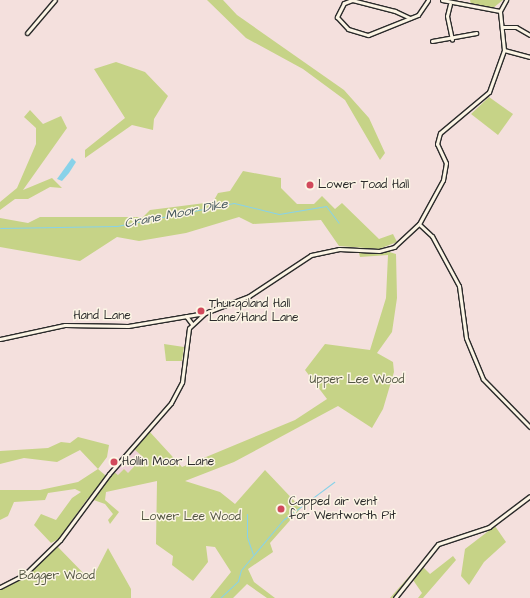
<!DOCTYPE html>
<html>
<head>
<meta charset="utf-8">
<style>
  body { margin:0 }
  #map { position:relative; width:530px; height:598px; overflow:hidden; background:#f4e0dd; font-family:"Architects Daughter",sans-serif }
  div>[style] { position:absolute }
  .built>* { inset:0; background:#eed1d8 }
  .green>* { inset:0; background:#c6d387 }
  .water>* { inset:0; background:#88d2e9 }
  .stream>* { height:1px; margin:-0.5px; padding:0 0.5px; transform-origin:0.5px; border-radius:0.5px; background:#88d2e9 }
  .roads { filter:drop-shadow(1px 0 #2b2b2b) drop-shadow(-1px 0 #2b2b2b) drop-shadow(0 1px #2b2b2b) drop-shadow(0 -1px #2b2b2b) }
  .minor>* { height:3px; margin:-1.5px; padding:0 1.5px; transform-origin:1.5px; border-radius:1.5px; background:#fcf5e5 }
  .dots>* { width:11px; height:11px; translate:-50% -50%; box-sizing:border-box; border:2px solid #fcf5e5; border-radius:50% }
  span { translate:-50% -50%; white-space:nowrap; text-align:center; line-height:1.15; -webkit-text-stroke:3px #fcf5e5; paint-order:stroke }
  .poi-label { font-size:12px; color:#2b2b2b }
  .left { translate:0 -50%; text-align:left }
  .street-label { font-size:12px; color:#2b2b2b }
  .park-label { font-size:12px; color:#525542 }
  .water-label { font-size:13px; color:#42555a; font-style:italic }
</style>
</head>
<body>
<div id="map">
  <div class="built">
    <div style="clip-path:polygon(134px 449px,143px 457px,128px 473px,118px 475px,113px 471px)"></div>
  </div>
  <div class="green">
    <div style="clip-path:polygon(207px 0,223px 0,237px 15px,344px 90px,369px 118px,385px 153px,380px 160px,345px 100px,303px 69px,246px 38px)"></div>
    <div style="clip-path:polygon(470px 0,503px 0,493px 8px,471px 5px)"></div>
    <div style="clip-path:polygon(116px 62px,145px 72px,168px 96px,154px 119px,153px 130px,132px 125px,85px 158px,85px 150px,125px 118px,94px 69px)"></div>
    <div style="clip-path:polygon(489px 97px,513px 114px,498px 135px,471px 114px)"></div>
    <div style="clip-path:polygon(30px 110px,43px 124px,61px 116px,67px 128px,23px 190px,52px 178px,62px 188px,50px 187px,28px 199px,15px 199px,0 210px,0 202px,17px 188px,36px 144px,36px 128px,24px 117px)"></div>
    <div style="clip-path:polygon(243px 171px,281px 178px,281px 188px,297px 204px,314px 204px,322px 196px,335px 209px,342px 203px,379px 239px,393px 234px,397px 242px,379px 249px,339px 246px,321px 220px,253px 224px,239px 217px,186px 233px,139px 241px,117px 237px,80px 261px,0 247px,0 218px,28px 223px,40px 217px,143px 217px,150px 210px,213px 202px,218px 193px,230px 191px)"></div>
    <div style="clip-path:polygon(386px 251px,396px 254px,397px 298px,392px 332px,377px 353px,393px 362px,394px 372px,383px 409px,372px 428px,338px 406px,234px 462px,185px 481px,220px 492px,235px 504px,265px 470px,301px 508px,270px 543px,273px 552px,248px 569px,254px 582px,275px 598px,267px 598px,247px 584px,233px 598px,210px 598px,231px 572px,215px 547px,206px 546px,208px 562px,193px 581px,172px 565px,173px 556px,156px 544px,157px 481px,106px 492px,105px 500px,119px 512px,110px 524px,108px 520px,113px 514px,105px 504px,88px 498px,59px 539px,51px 543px,34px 525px,41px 514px,56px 520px,72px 498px,81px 492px,75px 489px,48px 493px,45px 500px,14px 502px,8px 516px,0 520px,0 490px,40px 490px,78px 482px,98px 469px,80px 450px,57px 462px,24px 458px,0 464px,0 451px,48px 448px,61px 442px,70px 443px,78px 437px,109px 445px,107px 457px,98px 469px,105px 475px,105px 482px,113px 471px,118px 475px,124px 469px,128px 473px,143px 457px,134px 449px,149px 431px,182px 467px,295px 420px,327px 399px,305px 370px,325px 344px,370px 350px,386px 298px,388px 255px,360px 257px,359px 253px)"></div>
    <div style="clip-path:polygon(164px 344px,184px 347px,182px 361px,166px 361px)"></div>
    <div style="clip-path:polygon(495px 526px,506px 542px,484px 562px,469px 585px,461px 576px,465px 549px)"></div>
    <div style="clip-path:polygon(56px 545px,91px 581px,108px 548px,131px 589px,131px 598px,0 598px,0 589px,26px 577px)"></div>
    <div style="clip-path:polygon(453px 556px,456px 560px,423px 598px,418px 598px,422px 593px,413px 580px,397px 598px,390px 598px,412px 573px,414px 577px,422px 566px,430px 574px)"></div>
  </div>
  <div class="water">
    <div style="clip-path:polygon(72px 158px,76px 162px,69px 173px,62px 181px,57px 179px)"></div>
  </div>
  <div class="stream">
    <div style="left:0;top:228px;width:117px;rotate:-1deg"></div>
    <div style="left:117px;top:226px;width:119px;rotate:-11.1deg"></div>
    <div style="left:234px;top:203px;width:46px;rotate:13.7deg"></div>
    <div style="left:279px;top:214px;width:48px;rotate:-9.7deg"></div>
    <div style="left:326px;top:206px;width:21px;rotate:53deg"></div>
    <div style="left:247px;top:514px;width:23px;rotate:90deg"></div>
    <div style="left:247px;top:537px;width:18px;rotate:71deg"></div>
    <div style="left:220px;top:598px;width:25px;rotate:-43deg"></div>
    <div style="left:238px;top:581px;width:11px;rotate:-75deg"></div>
    <div style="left:241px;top:570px;width:65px;rotate:-50deg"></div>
    <div style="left:283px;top:520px;width:64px;rotate:-36.7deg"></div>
  </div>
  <div class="roads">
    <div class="minor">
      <div style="left:442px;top:0;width:59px;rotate:10.7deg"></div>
      <div style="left:450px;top:4px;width:12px;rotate:104deg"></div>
      <div style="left:447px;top:16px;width:24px;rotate:78deg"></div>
      <div style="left:500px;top:11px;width:13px;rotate:-61deg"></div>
      <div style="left:410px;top:18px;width:17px;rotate:-155deg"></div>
      <div style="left:395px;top:11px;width:44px;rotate:-165.7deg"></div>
      <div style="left:352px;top:0;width:9px;rotate:159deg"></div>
      <div style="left:344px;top:3px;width:16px;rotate:117deg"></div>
      <div style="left:337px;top:17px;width:16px;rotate:47deg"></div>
      <div style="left:348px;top:29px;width:21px;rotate:17deg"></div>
      <div style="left:368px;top:35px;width:54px;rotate:-21.8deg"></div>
      <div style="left:418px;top:15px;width:18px;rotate:-56deg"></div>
      <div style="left:503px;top:27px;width:13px"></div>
      <div style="left:516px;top:27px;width:16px;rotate:30deg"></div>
      <div style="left:27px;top:33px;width:43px;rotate:-49.7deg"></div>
      <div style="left:432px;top:41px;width:45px;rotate:-10.3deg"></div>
      <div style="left:504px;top:50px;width:27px;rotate:15deg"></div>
      <div style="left:419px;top:224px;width:18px;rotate:43deg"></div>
      <div style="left:432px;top:236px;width:57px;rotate:61.6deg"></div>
      <div style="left:459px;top:286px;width:52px;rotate:82.3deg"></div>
      <div style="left:466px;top:338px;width:44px;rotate:67.5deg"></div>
      <div style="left:483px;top:379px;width:67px;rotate:45.6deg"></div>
      <div style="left:186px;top:316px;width:10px;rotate:53deg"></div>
      <div style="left:0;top:339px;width:66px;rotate:-12.2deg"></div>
      <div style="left:65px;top:325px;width:63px;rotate:0.9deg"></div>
      <div style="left:128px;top:326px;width:78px;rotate:-9.6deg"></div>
      <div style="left:205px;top:313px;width:47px;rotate:-21.1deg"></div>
      <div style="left:249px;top:296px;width:74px;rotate:-33.5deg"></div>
      <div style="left:311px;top:255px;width:29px;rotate:-12deg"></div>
      <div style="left:339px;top:249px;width:40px;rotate:2.9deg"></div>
      <div style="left:379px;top:251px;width:16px;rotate:-15deg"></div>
      <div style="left:394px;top:247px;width:34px;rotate:-43deg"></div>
      <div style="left:419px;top:224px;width:50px;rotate:-61.4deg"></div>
      <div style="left:443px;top:180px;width:17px;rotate:-80deg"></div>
      <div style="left:446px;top:163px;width:21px;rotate:-115deg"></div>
      <div style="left:437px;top:144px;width:11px;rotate:-75deg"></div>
      <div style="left:440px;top:133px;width:64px;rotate:-39.9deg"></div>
      <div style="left:489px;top:92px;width:45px;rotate:-70.3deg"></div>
      <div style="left:504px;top:50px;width:39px;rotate:-96deg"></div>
      <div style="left:0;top:587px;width:28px;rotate:-27deg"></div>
      <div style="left:25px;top:574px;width:49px;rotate:-44.2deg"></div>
      <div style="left:60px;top:540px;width:82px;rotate:-53.4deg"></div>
      <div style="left:109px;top:474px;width:94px;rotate:-48.9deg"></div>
      <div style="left:171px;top:403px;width:24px;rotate:-62deg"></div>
      <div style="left:182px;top:382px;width:54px;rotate:-82.6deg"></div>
      <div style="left:189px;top:328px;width:21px;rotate:-43deg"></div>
      <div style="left:395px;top:598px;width:69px;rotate:-51.5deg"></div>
      <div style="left:438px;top:544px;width:54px;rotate:-18.4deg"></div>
      <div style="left:489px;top:527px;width:51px;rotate:-37.1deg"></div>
    </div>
  </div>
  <div class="dots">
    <div style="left:310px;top:185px;background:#d1495b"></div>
    <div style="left:201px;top:311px;background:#d1495b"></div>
    <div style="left:114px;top:462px;background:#d1495b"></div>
    <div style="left:281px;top:509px;background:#d1495b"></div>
  </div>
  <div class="poi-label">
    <span class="left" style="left:318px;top:185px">Lower Toad Hall</span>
    <span class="left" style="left:209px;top:311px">Thurgoland Hall<br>Lane/Hand Lane</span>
    <span class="left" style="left:122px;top:462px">Hollin Moor Lane</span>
    <span class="left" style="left:289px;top:509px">Capped air vent<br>for Wentworth Pit</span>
  </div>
  <div class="street-label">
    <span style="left:102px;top:316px">Hand Lane</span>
  </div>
  <div class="park-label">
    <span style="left:357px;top:380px">Upper Lee Wood</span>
    <span style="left:191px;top:517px">Lower Lee Wood</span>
    <span style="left:57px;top:576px">Bagger Wood</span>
  </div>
  <div class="water-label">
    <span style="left:176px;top:214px;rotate:-11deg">Crane Moor Dike</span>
  </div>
</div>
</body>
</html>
